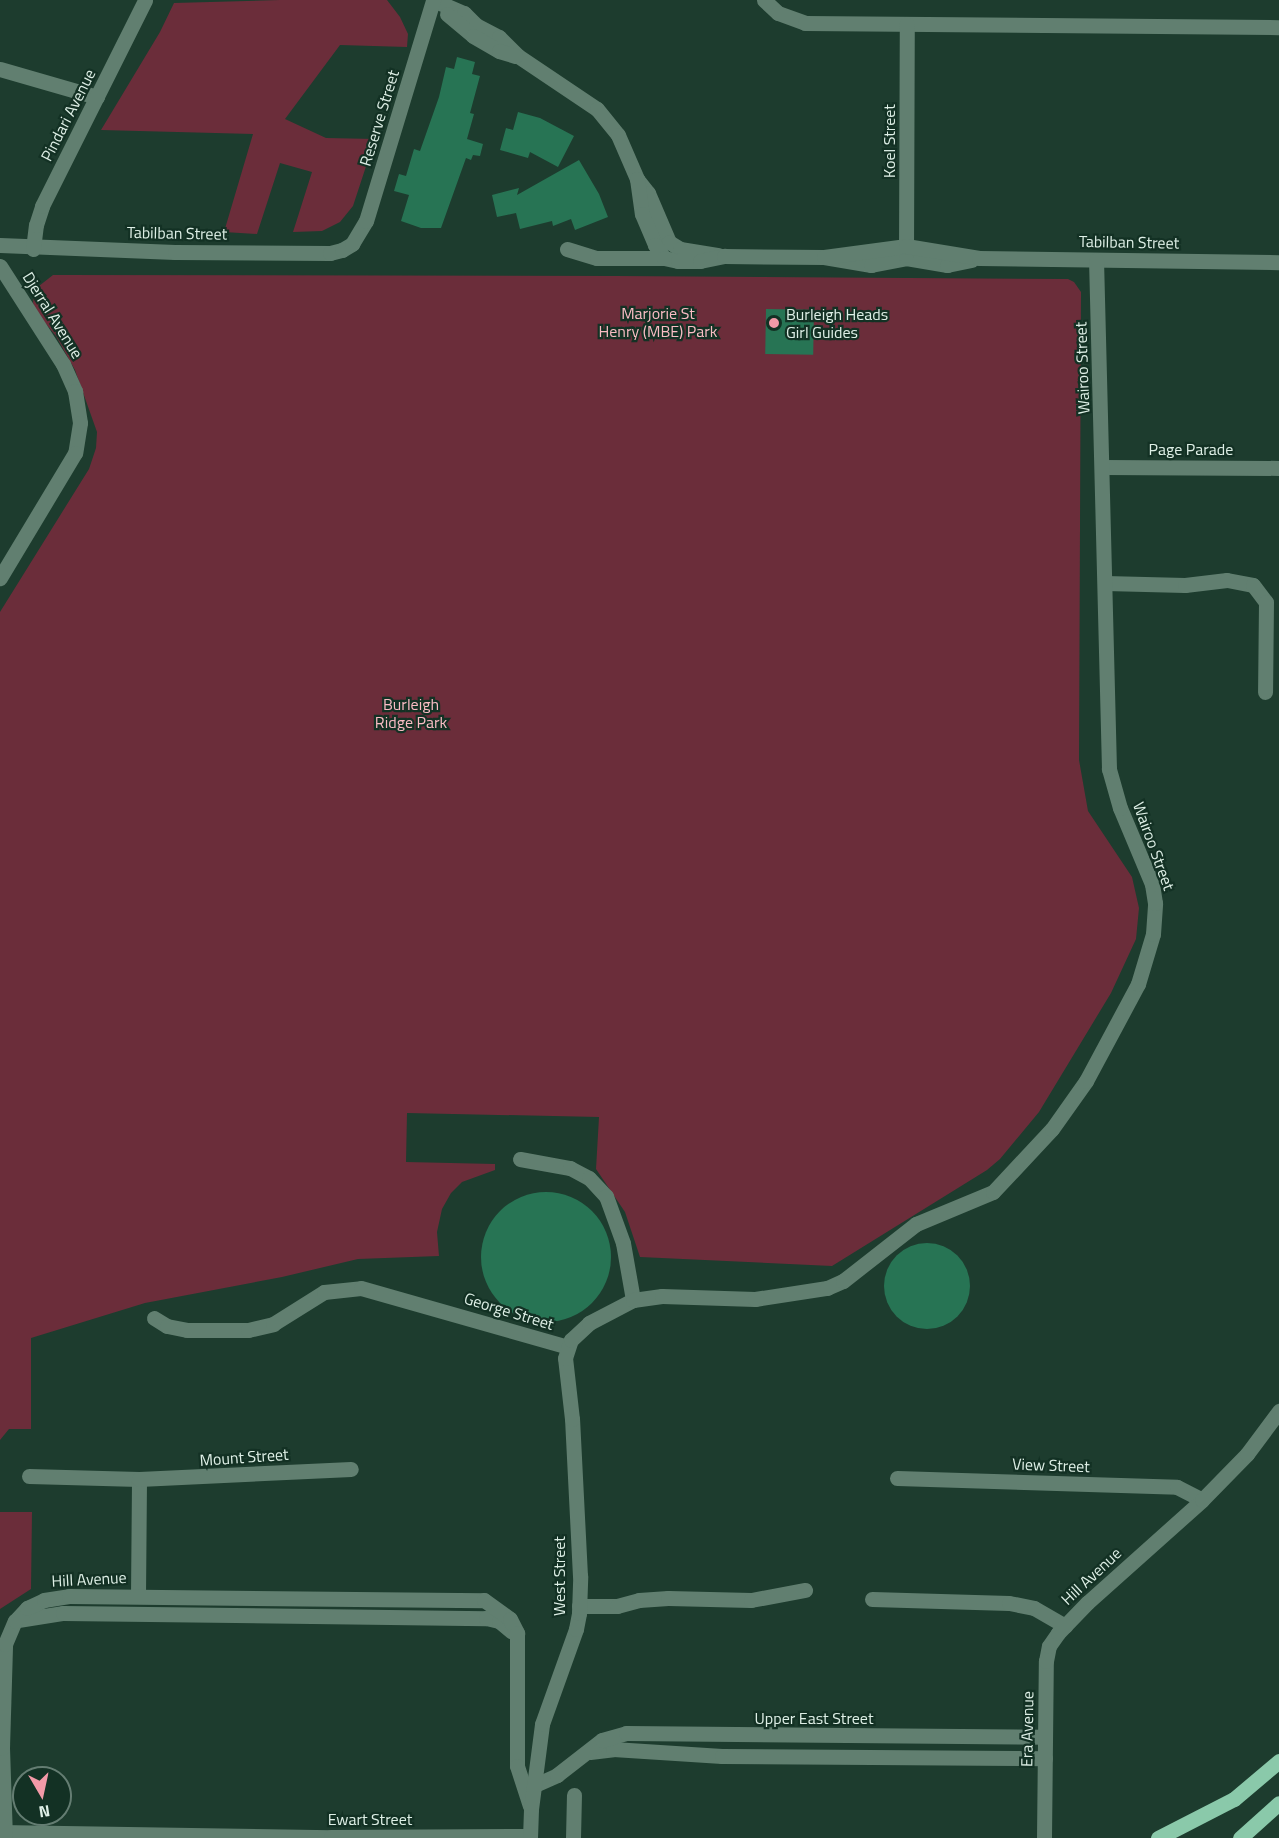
<!DOCTYPE html>
<html>
<head>
<meta charset="utf-8">
<style>
  body { margin:0 }
  #map { position:relative; width:1279px; height:1838px; overflow:hidden; background:#1d3c2e; font-family:"Titillium Web",sans-serif }
  div>[style] { position:absolute }
  .green>* { inset:0; background:#6b2d3a }
  .building>* { inset:0; background:#277454; transform-origin:0 0 }
  .round { border-radius:50% }
  .minor>* { height:15px; margin:-7.5px; padding:0 7.5px; transform-origin:7.5px; border-radius:7.5px; background:#617f70 }
  .major>* { height:15px; margin:-7.5px; padding:0 7.5px; transform-origin:7.5px; border-radius:7.5px; background:#8ac9aa }
  .dots>* { width:16px; height:16px; translate:-50% -50%; box-sizing:border-box; border:3px solid #133124; border-radius:50% }
  span { translate:-50% -50%; white-space:nowrap; text-align:center; line-height:1.15; -webkit-text-stroke:4.5px #133124; paint-order:stroke }
  .street-label { font-size:16px; color:#deefe6 }
  .park-label { font-size:16px; color:#fabcc4 }
  .poi-label { font-size:16px; color:#deefe6 }
  .left { translate:0 -50%; text-align:left }
  .north { position:absolute; left:12px; top:1766px; width:60px; height:60px; box-sizing:border-box; background:#133124; border:2px solid #647d72; border-radius:50%; rotate:171deg; font-size:16px; font-weight:700; line-height:24px; text-align:center; color:#deefe6 }
  .north::after { content:''; display:block; margin:auto; width:21px; height:27px; background:#f39aa8; clip-path:polygon(50% 0,100% 100%,50% 72%,0 100%) }
</style>
</head>
<body>
<div id="map">
  <div class="green">
    <div style="clip-path:polygon(280px 0,387px 0,400px 17px,408px 34px,407px 47px,340px 45px,285px 119px,326px 138px,375px 139px,353px 206px,340px 222px,322px 231px,293px 232px,312px 172px,280px 163px,257px 234px,224px 232px,253px 134px,101px 130px,160px 32px,174px 3px)"></div>
    <div style="clip-path:polygon(53px 275px,615px 276px,1068px 279px,1074px 282px,1081px 292px,1079px 760px,1088px 811px,1132px 877px,1139px 908px,1136px 939px,1111px 993px,1039px 1112px,1000px 1159px,987px 1170px,832px 1266px,640px 1257px,625px 1212px,596px 1169px,599px 1117px,407px 1113px,406px 1162px,495px 1164px,495px 1170px,462px 1182px,451px 1193px,442px 1209px,437px 1232px,439px 1256px,358px 1259px,282px 1277px,145px 1303px,31px 1338px,31px 1429px,9px 1429px,0 1440px,0 612px,89px 469px,96px 448px,97px 432px,75px 370px,56px 336px,36px 312px,33px 303px,34px 295px,39px 286px)"></div>
    <div style="clip-path:polygon(0 1512px,32px 1512px,31px 1589px,0 1609px)"></div>
  </div>
  <div class="building">
    <div style="clip-path:polygon(457px 57px,475px 62px,472px 74px,480px 76px,470px 113px,474px 114px,467px 139px,483px 144px,480px 156px,473px 155px,471px 160px,466px 158px,441px 228px,421px 228px,401px 221px,409px 195px,394px 191px,399px 174px,406px 176px,414px 149px,420px 151px,439px 97px,446px 67px,454px 69px)"></div>
    <div style="clip-path:polygon(518px 112px,540px 118px,574px 136px,558px 167px,530px 152px,528px 158px,500px 150px,506px 128px,513px 130px)"></div>
    <div style="clip-path:polygon(579px 160px,599px 194px,608px 217px,575px 230px,571px 219px,553px 226px,552px 221px,520px 229px,516px 213px,497px 217px,492px 195px,519px 188px,517px 195px)"></div>
    <div style="left:766px;top:309px;width:48px;height:45px;rotate:1deg"></div>
    <div class="round" style="left:481px;top:1192px;width:130px;height:130px"></div>
    <div class="round" style="left:884px;top:1243px;width:86px;height:86px"></div>
  </div>
  <div class="minor">
    <div style="left:433px;top:0;width:34px;rotate:23deg"></div>
    <div style="left:464px;top:13px;width:17px;rotate:45deg"></div>
    <div style="left:476px;top:25px;width:26px;rotate:28deg"></div>
    <div style="left:499px;top:37px;width:27px;rotate:45deg"></div>
    <div style="left:518px;top:56px;width:95px;rotate:33.9deg"></div>
    <div style="left:597px;top:109px;width:33px;rotate:51deg"></div>
    <div style="left:618px;top:135px;width:48px;rotate:66.6deg"></div>
    <div style="left:637px;top:179px;width:18px;rotate:52deg"></div>
    <div style="left:648px;top:193px;width:53px;rotate:66.8deg"></div>
    <div style="left:669px;top:242px;width:13px;rotate:32deg"></div>
    <div style="left:680px;top:249px;width:39px;rotate:9deg"></div>
    <div style="left:764px;top:0;width:19px;rotate:43deg"></div>
    <div style="left:778px;top:13px;width:29px;rotate:20deg"></div>
    <div style="left:805px;top:23px;width:474px;rotate:0.5deg"></div>
    <div style="left:447px;top:14px;width:34px;rotate:40deg"></div>
    <div style="left:473px;top:36px;width:30px;rotate:30deg"></div>
    <div style="left:499px;top:51px;width:17px;rotate:17deg"></div>
    <div style="left:0;top:69px;width:101px;rotate:16.1deg"></div>
    <div style="left:637px;top:179px;width:35px;rotate:82deg"></div>
    <div style="left:642px;top:214px;width:34px;rotate:67deg"></div>
    <div style="left:655px;top:245px;width:16px;rotate:55deg"></div>
    <div style="left:0;top:245px;width:175px;rotate:2.3deg"></div>
    <div style="left:175px;top:252px;width:155px;rotate:0.4deg"></div>
    <div style="left:330px;top:253px;width:12px;rotate:-14deg"></div>
    <div style="left:342px;top:250px;width:12px;rotate:-31deg"></div>
    <div style="left:352px;top:244px;width:27px;rotate:-59deg"></div>
    <div style="left:366px;top:221px;width:231px;rotate:-73.1deg"></div>
    <div style="left:33px;top:249px;width:24px;rotate:-83deg"></div>
    <div style="left:36px;top:225px;width:20px;rotate:-72deg"></div>
    <div style="left:42px;top:206px;width:230px;rotate:-63.4deg"></div>
    <div style="left:567px;top:249px;width:31px;rotate:17deg"></div>
    <div style="left:597px;top:258px;width:67px"></div>
    <div style="left:664px;top:258px;width:14px;rotate:12deg"></div>
    <div style="left:678px;top:261px;width:22px"></div>
    <div style="left:700px;top:261px;width:25px;rotate:-12deg"></div>
    <div style="left:724px;top:256px;width:100px;rotate:0.6deg"></div>
    <div style="left:824px;top:257px;width:48px;rotate:9.7deg"></div>
    <div style="left:871px;top:265px;width:36px;rotate:-11deg"></div>
    <div style="left:906px;top:258px;width:42px;rotate:9.7deg"></div>
    <div style="left:947px;top:265px;width:25px;rotate:-12deg"></div>
    <div style="left:906px;top:255px;width:231px;rotate:-89.8deg"></div>
    <div style="left:824px;top:257px;width:83px;rotate:-7.6deg"></div>
    <div style="left:906px;top:246px;width:74px;rotate:9.3deg"></div>
    <div style="left:979px;top:258px;width:300px;rotate:0.8deg"></div>
    <div style="left:0;top:266px;width:117px;rotate:57.3deg"></div>
    <div style="left:63px;top:364px;width:30px;rotate:66deg"></div>
    <div style="left:75px;top:391px;width:32px;rotate:81deg"></div>
    <div style="left:80px;top:423px;width:30px;rotate:99deg"></div>
    <div style="left:75px;top:453px;width:146px;rotate:121deg"></div>
    <div style="left:1103px;top:467px;width:176px;rotate:0.3deg"></div>
    <div style="left:1105px;top:583px;width:80px;rotate:1.4deg"></div>
    <div style="left:1185px;top:585px;width:42px;rotate:-6.8deg"></div>
    <div style="left:1227px;top:580px;width:26px;rotate:11deg"></div>
    <div style="left:1253px;top:585px;width:21px;rotate:53deg"></div>
    <div style="left:1266px;top:602px;width:90px;rotate:90.6deg"></div>
    <div style="left:520px;top:1159px;width:51px;rotate:10.2deg"></div>
    <div style="left:570px;top:1168px;width:21px;rotate:28deg"></div>
    <div style="left:589px;top:1178px;width:25px;rotate:47deg"></div>
    <div style="left:606px;top:1196px;width:50px;rotate:70.1deg"></div>
    <div style="left:623px;top:1243px;width:58px;rotate:80deg"></div>
    <div style="left:154px;top:1318px;width:15px;rotate:32deg"></div>
    <div style="left:167px;top:1326px;width:20px;rotate:11deg"></div>
    <div style="left:187px;top:1330px;width:61px"></div>
    <div style="left:248px;top:1330px;width:26px;rotate:-13deg"></div>
    <div style="left:273px;top:1324px;width:60px;rotate:-32.1deg"></div>
    <div style="left:324px;top:1292px;width:37px;rotate:-6deg"></div>
    <div style="left:361px;top:1288px;width:215px;rotate:15.9deg"></div>
    <div style="left:29px;top:1476px;width:110px;rotate:1.6deg"></div>
    <div style="left:897px;top:1478px;width:280px;rotate:1.8deg"></div>
    <div style="left:1177px;top:1487px;width:28px;rotate:27deg"></div>
    <div style="left:138px;top:1595px;width:116px;rotate:-89.5deg"></div>
    <div style="left:139px;top:1479px;width:212px;rotate:-2.7deg"></div>
    <div style="left:872px;top:1599px;width:137px;rotate:1.7deg"></div>
    <div style="left:1009px;top:1603px;width:25px;rotate:11deg"></div>
    <div style="left:1034px;top:1608px;width:36px;rotate:30deg"></div>
    <div style="left:579px;top:1606px;width:38px"></div>
    <div style="left:617px;top:1606px;width:23px;rotate:-15deg"></div>
    <div style="left:639px;top:1600px;width:29px;rotate:-4deg"></div>
    <div style="left:668px;top:1598px;width:83px;rotate:1.4deg"></div>
    <div style="left:751px;top:1600px;width:55px;rotate:-10.5deg"></div>
    <div style="left:18px;top:1620px;width:46px;rotate:-8.8deg"></div>
    <div style="left:63px;top:1613px;width:423px;rotate:0.7deg"></div>
    <div style="left:486px;top:1618px;width:13px;rotate:13deg"></div>
    <div style="left:499px;top:1621px;width:16px;rotate:40deg"></div>
    <div style="left:590px;top:1752px;width:23px;rotate:-7deg"></div>
    <div style="left:613px;top:1749px;width:109px;rotate:3.7deg"></div>
    <div style="left:722px;top:1756px;width:323px;rotate:0.4deg"></div>
    <div style="left:535px;top:1785px;width:24px;rotate:-24deg"></div>
    <div style="left:557px;top:1775px;width:57px;rotate:-37.9deg"></div>
    <div style="left:602px;top:1740px;width:25px;rotate:-16deg"></div>
    <div style="left:626px;top:1733px;width:419px;rotate:0.5deg"></div>
    <div style="left:0;top:1832px;width:331px;rotate:0.9deg"></div>
    <div style="left:331px;top:1837px;width:199px;rotate:-0.3deg"></div>
    <div style="left:5px;top:1838px;width:90px;rotate:-91.9deg"></div>
    <div style="left:2px;top:1748px;width:104px;rotate:-88.3deg"></div>
    <div style="left:5px;top:1644px;width:25px;rotate:-67deg"></div>
    <div style="left:15px;top:1621px;width:18px;rotate:-47deg"></div>
    <div style="left:27px;top:1608px;width:19px;rotate:-25deg"></div>
    <div style="left:44px;top:1600px;width:25px;rotate:-9deg"></div>
    <div style="left:69px;top:1596px;width:415px;rotate:0.6deg"></div>
    <div style="left:484px;top:1600px;width:32px;rotate:36deg"></div>
    <div style="left:510px;top:1619px;width:16px;rotate:63deg"></div>
    <div style="left:517px;top:1633px;width:133px;rotate:90deg"></div>
    <div style="left:517px;top:1766px;width:42px;rotate:72deg"></div>
    <div style="left:530px;top:1838px;width:29px;rotate:-88deg"></div>
    <div style="left:531px;top:1809px;width:86px;rotate:-82.6deg"></div>
    <div style="left:542px;top:1724px;width:101px;rotate:-70.3deg"></div>
    <div style="left:576px;top:1629px;width:16px;rotate:-79deg"></div>
    <div style="left:579px;top:1613px;width:37px;rotate:-88deg"></div>
    <div style="left:580px;top:1576px;width:157px;rotate:-92.9deg"></div>
    <div style="left:572px;top:1419px;width:61px;rotate:-96.5deg"></div>
    <div style="left:565px;top:1358px;width:19px;rotate:-72deg"></div>
    <div style="left:571px;top:1340px;width:25px;rotate:-43deg"></div>
    <div style="left:589px;top:1323px;width:50px;rotate:-27.6deg"></div>
    <div style="left:633px;top:1300px;width:29px;rotate:-8deg"></div>
    <div style="left:662px;top:1296px;width:93px;rotate:1.8deg"></div>
    <div style="left:755px;top:1299px;width:73px;rotate:-8.7deg"></div>
    <div style="left:827px;top:1288px;width:17px;rotate:-24deg"></div>
    <div style="left:843px;top:1281px;width:93px;rotate:-38deg"></div>
    <div style="left:916px;top:1224px;width:83px;rotate:-22.6deg"></div>
    <div style="left:993px;top:1192px;width:86px;rotate:-46.9deg"></div>
    <div style="left:1052px;top:1129px;width:59px;rotate:-54.7deg"></div>
    <div style="left:1086px;top:1081px;width:110px;rotate:-61.8deg"></div>
    <div style="left:1138px;top:984px;width:52px;rotate:-73.3deg"></div>
    <div style="left:1153px;top:934px;width:31px;rotate:-86deg"></div>
    <div style="left:1155px;top:903px;width:19px;rotate:-99deg"></div>
    <div style="left:1152px;top:884px;width:82px;rotate:-112.8deg"></div>
    <div style="left:1120px;top:808px;width:41px;rotate:-105.8deg"></div>
    <div style="left:1109px;top:769px;width:509px;rotate:-91.46deg"></div>
    <div style="left:573px;top:1838px;width:43px;rotate:-88.7deg"></div>
    <div style="left:1044px;top:1838px;width:177px;rotate:-89.4deg"></div>
    <div style="left:1046px;top:1661px;width:15px;rotate:-79deg"></div>
    <div style="left:1049px;top:1646px;width:16px;rotate:-55deg"></div>
    <div style="left:1058px;top:1633px;width:42px;rotate:-46deg"></div>
    <div style="left:1087px;top:1603px;width:154px;rotate:-41.8deg"></div>
    <div style="left:1202px;top:1500px;width:64px;rotate:-45.6deg"></div>
    <div style="left:1247px;top:1454px;width:54px;rotate:-53.3deg"></div>
  </div>
  <div class="major">
    <div style="left:1158px;top:1838px;width:85px;rotate:-27.2deg"></div>
    <div style="left:1234px;top:1799px;width:59px;rotate:-40.2deg"></div>
    <div style="left:1240px;top:1838px;width:52px;rotate:-41.9deg"></div>
  </div>
  <div class="dots">
    <div style="left:774px;top:323px;background:#f39aa8"></div>
  </div>
  <div class="street-label">
    <span style="left:68px;top:115px;rotate:-63deg">Pindari Avenue</span>
    <span style="left:379px;top:118px;rotate:-73deg">Reserve Street</span>
    <span style="left:889px;top:141px;rotate:-90deg">Koel Street</span>
    <span style="left:177px;top:233px;rotate:1deg">Tabilban Street</span>
    <span style="left:1129px;top:242px;rotate:1deg">Tabilban Street</span>
    <span style="left:53px;top:315px;rotate:58deg">Djerral Avenue</span>
    <span style="left:1082px;top:368px;rotate:-92deg">Wairoo Street</span>
    <span style="left:1191px;top:449px">Page Parade</span>
    <span style="left:1154px;top:846px;rotate:70deg">Wairoo Street</span>
    <span style="left:509px;top:1311px;rotate:17deg">George Street</span>
    <span style="left:244px;top:1457px;rotate:-4deg">Mount Street</span>
    <span style="left:1051px;top:1465px;rotate:2deg">View Street</span>
    <span style="left:559px;top:1576px;rotate:-90deg">West Street</span>
    <span style="left:1091px;top:1576px;rotate:-43deg">Hill Avenue</span>
    <span style="left:89px;top:1579px;rotate:-3deg">Hill Avenue</span>
    <span style="left:814px;top:1718px">Upper East Street</span>
    <span style="left:1027px;top:1729px;rotate:-89deg">Era Avenue</span>
    <span style="left:370px;top:1819px">Ewart Street</span>
  </div>
  <div class="park-label">
    <span style="left:658px;top:322px">Marjorie St<br>Henry (MBE) Park</span>
    <span style="left:411px;top:713px">Burleigh<br>Ridge Park</span>
  </div>
  <div class="poi-label">
    <span class="left" style="left:786px;top:323px">Burleigh Heads<br>Girl Guides</span>
  </div>
  <div class="north">N</div>
</div>
</body>
</html>
